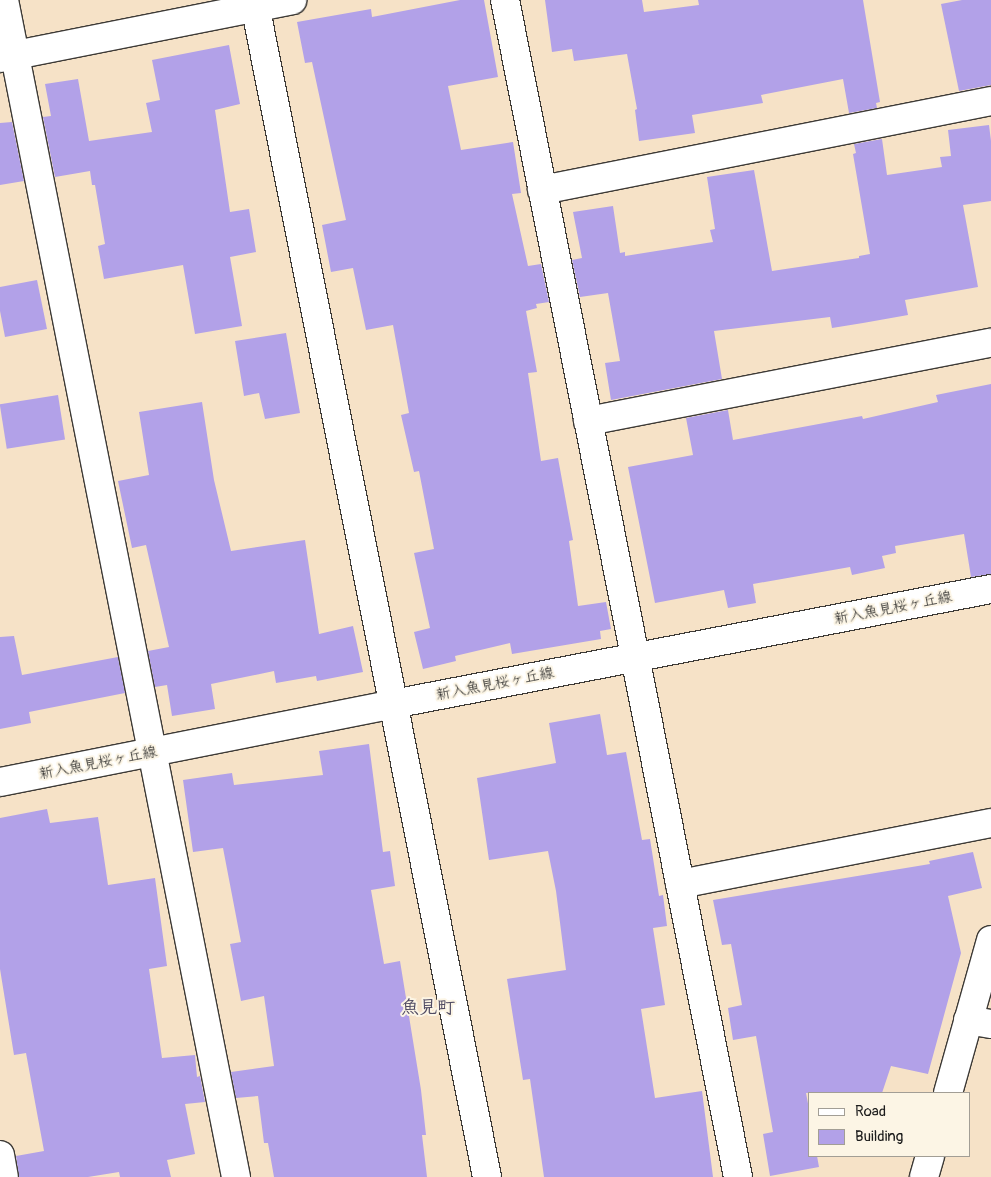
<!DOCTYPE html>
<html>
<head>
<meta charset="utf-8">
<style>
  body { margin:0 }
  #map { position:relative; width:991px; height:1177px; overflow:hidden; background:#f6e2c7; font-family:Pangolin,"Klee One",sans-serif }
  div>[style] { position:absolute }
  .building>* { inset:0; background:#b2a1e8; transform-origin:0 0 }
  .roads { filter:drop-shadow(1px 0 #3d3a36) drop-shadow(-1px 0 #3d3a36) drop-shadow(0 1px #3d3a36) drop-shadow(0 -1px #3d3a36) }
  .minor>* { height:28px; margin:-14px; padding:0 14px; transform-origin:14px; border-radius:14px; background:#fff }
  .tertiary>* { height:28px; margin:-14px; padding:0 14px; transform-origin:14px; border-radius:14px; background:#fff }
  span { translate:-50% -50%; white-space:nowrap; text-align:center; line-height:1.15; -webkit-text-stroke:4px #fcf5e5; paint-order:stroke }
  .street-label { font-size:15px; color:#1c1c1c }
  .quarter-label { font-size:18px; color:#504b63; font-weight:700 }
  .legend { position:absolute; left:808px; top:1092px; width:162px; height:65px; box-sizing:border-box; background:#fcf5e5; border:1px solid #a29e95; margin:0; padding:6px 9px; list-style:none; font-size:15px; color:#1c1c1c }
  .legend li { display:flex; align-items:center; gap:10px; height:25px }
  .legend b { width:25px; border:1px solid #a29e95 }
</style>
</head>
<body>
<div id="map">
  <div class="building">
    <div style="clip-path:polygon(460px 0,484px 0,498px 77px,448px 86px,461px 150px,513px 142px,521px 193px,512px 194px,528px 266px,541px 264px,549px 302px,536px 304px,537px 308px,526px 311px,537px 372px,528px 373px,541px 461px,558px 458px,573px 540px,569px 541px,578px 606px,606px 602px,611px 629px,600px 631px,601px 639px,512px 654px,510px 643px,455px 656px,456px 661px,423px 669px,414px 632px,430px 628px,414px 553px,434px 549px,419px 471px,414px 472px,401px 415px,409px 413px,393px 325px,366px 330px,353px 268px,331px 272px,322px 225px,346px 220px,312px 62px,305px 63px,297px 22px,371px 9px,372px 17px)"></div>
    <div style="clip-path:polygon(545px 0,642px 0,644px 12px,699px 5px,698px 0,863px 0,880px 102px,876px 103px,877px 108px,849px 113px,843px 79px,761px 95px,763px 103px,692px 115px,695px 133px,639px 141px,635px 110px,637px 109px,627px 54px,574px 61px,572px 49px,552px 52px)"></div>
    <div style="clip-path:polygon(962px 0,991px 0,991px 85px,959px 91px,941px 4px)"></div>
    <div style="clip-path:polygon(229px 45px,240px 104px,215px 110px,230px 212px,249px 209px,256px 252px,230px 257px,242px 326px,195px 334px,183px 265px,104px 279px,98px 246px,105px 244px,95px 185px,92px 185px,90px 171px,55px 177px,43px 117px,51px 116px,45px 84px,78px 79px,89px 141px,152px 132px,146px 103px,160px 100px,152px 60px)"></div>
    <div style="clip-path:polygon(12px 122px,24px 181px,0 185px,0 123px)"></div>
    <div style="clip-path:polygon(989px 125px,991px 141px,991px 201px,963px 205px,978px 287px,905px 300px,908px 315px,863px 323px,832px 328px,830px 317px,714px 331px,722px 379px,611px 400px,605px 363px,620px 361px,608px 293px,580px 297px,572px 260px,582px 258px,573px 212px,613px 206px,620px 253px,625px 252px,625px 256px,713px 242px,710px 230px,715px 229px,707px 177px,754px 170px,772px 271px,859px 258px,859px 256px,870px 254px,853px 154px,856px 153px,854px 144px,882px 139px,887px 175px,942px 167px,940px 157px,951px 156px,948px 130px)"></div>
    <div style="clip-path:polygon(37px 280px,47px 329px,5px 337px,0 311px,0 287px)"></div>
    <div style="clip-path:polygon(286px 333px,300px 413px,265px 419px,259px 393px,244px 396px,235px 341px)"></div>
    <div style="clip-path:polygon(991px 384px,991px 574px,971px 577px,964px 534px,895px 546px,896px 553px,882px 556px,885px 568px,852px 575px,850px 567px,753px 584px,756px 603px,728px 608px,724px 590px,655px 603px,628px 467px,693px 455px,686px 418px,728px 410px,733px 440px,862px 416px,863px 419px,938px 402px,936px 395px)"></div>
    <div style="left:58px;top:395px;width:45px;height:59px;rotate:81deg"></div>
    <div style="clip-path:polygon(202px 402px,214px 480px,231px 551px,305px 540px,319px 634px,353px 626px,363px 672px,317px 681px,316px 676px,276px 683px,274px 671px,211px 684px,215px 709px,172px 716px,167px 685px,155px 687px,148px 651px,169px 647px,146px 545px,132px 548px,118px 481px,149px 475px,139px 412px)"></div>
    <div style="clip-path:polygon(14px 636px,22px 675px,118px 657px,125px 693px,29px 712px,31px 723px,0 729px,0 637px)"></div>
    <div style="clip-path:polygon(600px 714px,607px 755px,626px 752px,642px 840px,650px 839px,659px 896px,663px 895px,667px 926px,653px 928px,665px 1005px,641px 1009px,655px 1098px,702px 1091px,713px 1177px,544px 1177px,530px 1079px,523px 1080px,507px 979px,566px 970px,556px 891px,548px 851px,489px 860px,477px 778px,556px 763px,549px 723px)"></div>
    <div style="clip-path:polygon(369px 744px,383px 852px,390px 851px,395px 886px,371px 890px,384px 964px,400px 961px,421px 1090px,426px 1135px,422px 1135px,427px 1177px,274px 1177px,268px 1143px,264px 1143px,258px 1096px,236px 1098px,231px 1072px,274px 1066px,264px 996px,241px 1001px,230px 944px,241px 942px,223px 848px,193px 852px,183px 780px,232px 773px,234px 785px,323px 775px,319px 751px)"></div>
    <div style="clip-path:polygon(47px 809px,50px 823px,98px 817px,108px 885px,155px 878px,167px 966px,149px 969px,162px 1058px,195px 1055px,197px 1077px,200px 1076px,205px 1102px,185px 1104px,195px 1154px,167px 1160px,171px 1177px,120px 1177px,119px 1172px,88px 1177px,19px 1177px,16px 1156px,44px 1151px,26px 1053px,14px 1055px,0 969px,0 818px)"></div>
    <div style="clip-path:polygon(973px 852px,982px 888px,948px 896px,961px 953px,928px 1074px,891px 1066px,882px 1093px,806px 1093px,810px 1114px,810px 1156px,817px 1156px,819px 1167px,770px 1176px,763px 1134px,773px 1132px,756px 1036px,733px 1040px,728px 1008px,742px 1005px,731px 944px,722px 945px,713px 900px,930px 864px,929px 861px)"></div>
  </div>
  <div class="roads">
    <div class="minor">
      <div style="left:4px;top:0;width:1200px;rotate:78.85deg"></div>
      <div style="left:505px;top:0;width:1200px;rotate:78.8deg"></div>
      <div style="left:0;top:58px;width:298px;rotate:-11.2deg"></div>
      <div style="left:542px;top:190px;width:458px;rotate:-11.2deg"></div>
      <div style="left:588px;top:421px;width:410px;rotate:-11deg"></div>
      <div style="left:680px;top:884px;width:317px;rotate:-11.1deg"></div>
      <div style="left:968px;top:1020px;width:23px;rotate:10deg"></div>
      <div style="left:948px;top:1093px;width:159px;rotate:-74.3deg"></div>
      <div style="left:0;top:1155px;width:22px;rotate:80deg"></div>
      <div style="left:924px;top:1177px;width:22px;rotate:-74deg"></div>
    </div>
    <div class="tertiary">
      <div style="left:254px;top:0;width:1200px;rotate:78.8deg"></div>
      <div style="left:0;top:782px;width:401px;rotate:-11.2deg"></div>
      <div style="left:393px;top:704px;width:609px;rotate:-10.89deg"></div>
    </div>
  </div>
  <div class="street-label">
    <span style="left:893px;top:608px;rotate:-11deg">新入魚見桜ヶ丘線</span>
    <span style="left:495px;top:684px;rotate:-11deg">新入魚見桜ヶ丘線</span>
    <span style="left:98px;top:763px;rotate:-11deg">新入魚見桜ヶ丘線</span>
  </div>
  <div class="quarter-label">
    <span style="left:428px;top:1008px">魚見町</span>
  </div>
  <ul class="legend">
  <li><b style="height:6px;background:#fff"></b>Road</li>
  <li><b style="height:14px;background:#b2a1e8"></b>Building</li>
  </ul>
</div>
</body>
</html>
